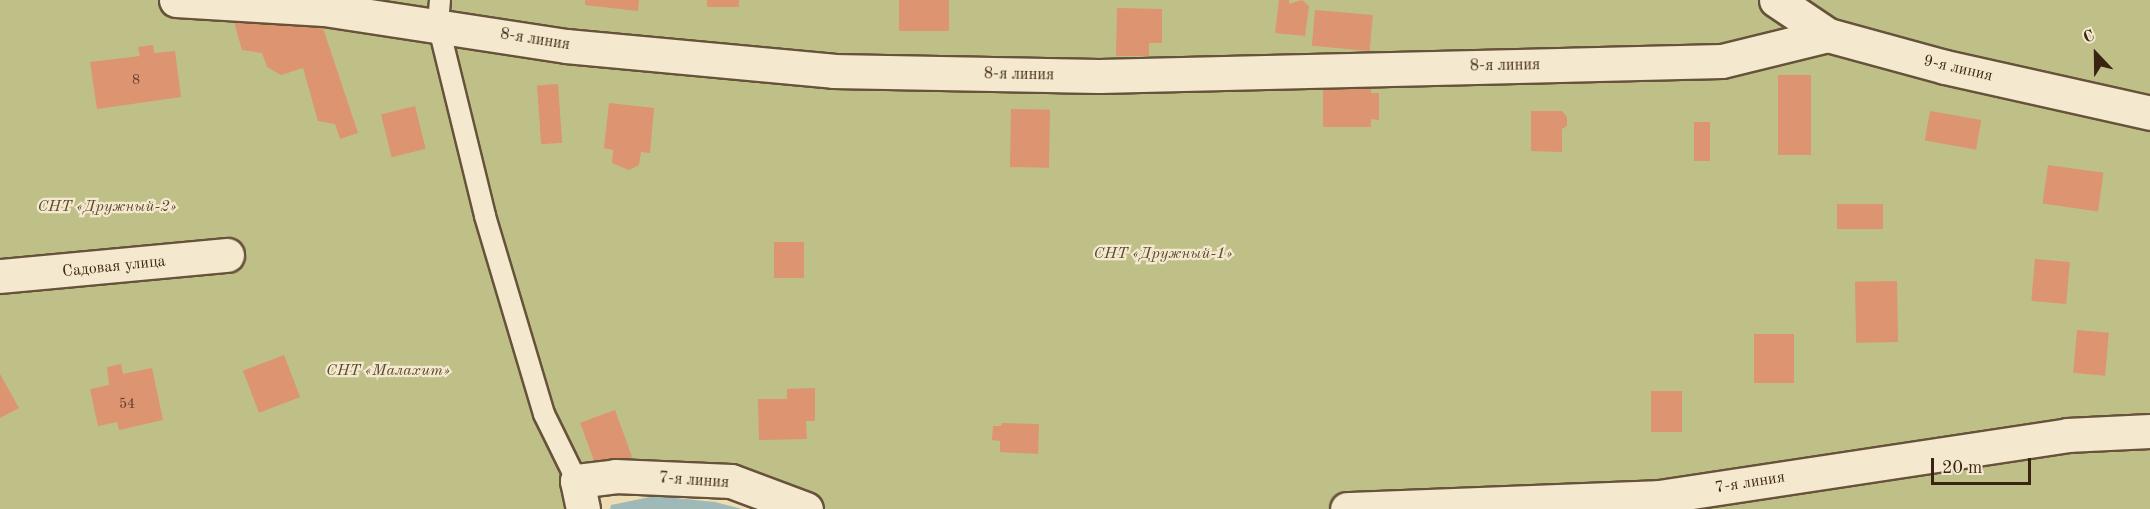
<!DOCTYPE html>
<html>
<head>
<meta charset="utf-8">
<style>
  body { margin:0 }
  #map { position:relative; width:2150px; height:509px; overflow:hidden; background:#eeddb3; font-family:"Old Standard TT",serif }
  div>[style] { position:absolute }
  .green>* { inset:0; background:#bfbf88 }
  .water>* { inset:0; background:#9eb9b8 }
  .building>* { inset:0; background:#dc9471; transform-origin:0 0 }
  .roads { filter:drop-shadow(2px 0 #67523a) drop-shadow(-2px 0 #67523a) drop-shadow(0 2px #67523a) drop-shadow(0 -2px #67523a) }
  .lane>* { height:20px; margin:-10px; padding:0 10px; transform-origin:10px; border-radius:10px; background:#f4e9ce }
  .street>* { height:33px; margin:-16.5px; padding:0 16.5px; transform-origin:16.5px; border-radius:16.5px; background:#f4e9ce }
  span { translate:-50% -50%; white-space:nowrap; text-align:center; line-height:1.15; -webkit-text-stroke:4.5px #f4e9ce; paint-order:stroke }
  .number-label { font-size:14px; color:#623f29 }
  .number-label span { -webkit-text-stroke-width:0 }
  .street-label { font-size:16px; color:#3a2311 }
  .park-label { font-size:16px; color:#5b4a2f; font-style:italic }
  .north { position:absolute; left:2066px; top:24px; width:60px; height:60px; -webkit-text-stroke:4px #f4e9ce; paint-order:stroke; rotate:338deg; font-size:16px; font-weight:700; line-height:24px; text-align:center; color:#3a2311 }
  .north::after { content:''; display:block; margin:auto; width:21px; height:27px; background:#3a2311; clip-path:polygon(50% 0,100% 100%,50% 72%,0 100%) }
  .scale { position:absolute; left:1931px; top:458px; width:100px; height:27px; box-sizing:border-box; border:3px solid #3a2311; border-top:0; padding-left:8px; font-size:18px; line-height:21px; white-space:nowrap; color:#3a2311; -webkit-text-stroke:4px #f4e9ce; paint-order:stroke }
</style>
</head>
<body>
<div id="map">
  <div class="green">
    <div style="clip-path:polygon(0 0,2150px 0,2150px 509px,806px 509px,615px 476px,583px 509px,0 509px)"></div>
  </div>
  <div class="water">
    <div style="clip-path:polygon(655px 496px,715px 502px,742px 509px,610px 509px,611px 505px)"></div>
  </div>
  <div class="building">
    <div style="clip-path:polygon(585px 0,639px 0,638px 11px,585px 5px)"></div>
    <div style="left:707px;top:0;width:32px;height:7px"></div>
    <div style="left:899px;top:0;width:50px;height:31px"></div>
    <div style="clip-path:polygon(1279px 0,1289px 0,1289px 4px,1302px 0,1309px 6px,1305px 36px,1275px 33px)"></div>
    <div style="clip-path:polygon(1117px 8px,1162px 9px,1162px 43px,1149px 43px,1149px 56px,1116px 56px)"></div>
    <div style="left:1315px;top:10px;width:58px;height:36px;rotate:5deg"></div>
    <div style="clip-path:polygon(293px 12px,323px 28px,358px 133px,340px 139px,335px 124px,318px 121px,303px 68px,281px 75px,267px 67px,262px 53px,242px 50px,232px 15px)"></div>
    <div style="clip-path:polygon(153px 45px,154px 53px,175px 51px,181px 97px,97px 109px,90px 62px,140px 56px,138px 47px)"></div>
    <div style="left:1778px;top:75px;width:33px;height:80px"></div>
    <div style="left:558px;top:84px;width:59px;height:21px;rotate:86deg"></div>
    <div style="clip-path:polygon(1323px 86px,1371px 86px,1371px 93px,1379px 93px,1379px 120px,1371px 119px,1371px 127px,1323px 127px)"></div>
    <div style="clip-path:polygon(609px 103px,654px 108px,650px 153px,641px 152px,639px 165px,629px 170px,612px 163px,613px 150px,604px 148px)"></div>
    <div style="left:415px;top:106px;width:44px;height:35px;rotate:76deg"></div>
    <div style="left:1011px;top:109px;width:39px;height:58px;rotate:1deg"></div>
    <div style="clip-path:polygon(1531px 111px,1562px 111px,1567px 117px,1567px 126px,1562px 129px,1562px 152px,1531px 151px)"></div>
    <div style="left:1930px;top:111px;width:52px;height:30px;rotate:10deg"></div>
    <div style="left:1694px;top:122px;width:16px;height:39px"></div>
    <div style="left:2048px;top:165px;width:56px;height:39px;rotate:8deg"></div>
    <div style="left:1837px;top:204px;width:46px;height:25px"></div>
    <div style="left:774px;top:242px;width:30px;height:36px"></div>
    <div style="left:2035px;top:259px;width:35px;height:42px;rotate:5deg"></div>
    <div style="left:1897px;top:281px;width:61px;height:42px;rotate:89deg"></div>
    <div style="left:2077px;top:330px;width:32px;height:43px;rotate:5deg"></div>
    <div style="left:1754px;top:334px;width:40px;height:49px"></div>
    <div style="left:284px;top:355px;width:45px;height:44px;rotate:69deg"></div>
    <div style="clip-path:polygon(121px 364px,123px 374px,152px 368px,163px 420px,119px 430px,117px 422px,98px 426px,90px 389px,109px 385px,107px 367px)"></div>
    <div style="clip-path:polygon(0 374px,19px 408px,0 418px)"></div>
    <div style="clip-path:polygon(815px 388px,815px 421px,806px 421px,807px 439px,759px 440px,758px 399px,787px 399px,787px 389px)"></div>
    <div style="left:1682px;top:391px;width:41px;height:31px;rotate:90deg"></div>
    <div style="left:615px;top:410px;width:50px;height:37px;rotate:70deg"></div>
    <div style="clip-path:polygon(1002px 423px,1039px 424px,1038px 454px,1000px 452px,1000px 441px,992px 440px,993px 426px,1001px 426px)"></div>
  </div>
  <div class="roads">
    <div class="lane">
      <div style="left:440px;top:0;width:24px;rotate:95deg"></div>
      <div style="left:438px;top:24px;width:198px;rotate:76.2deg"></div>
      <div style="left:485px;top:216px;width:207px;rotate:73.4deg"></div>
      <div style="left:544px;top:414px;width:75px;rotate:63.8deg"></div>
    </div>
    <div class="street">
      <div style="left:176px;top:0;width:148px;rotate:3.5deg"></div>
      <div style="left:324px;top:9px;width:245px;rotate:8.7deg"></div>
      <div style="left:566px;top:46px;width:268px;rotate:5.3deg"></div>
      <div style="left:833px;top:71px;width:266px;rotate:1.1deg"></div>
      <div style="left:1099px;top:76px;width:623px;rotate:-1.38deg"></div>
      <div style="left:1722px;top:61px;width:109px;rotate:-13.8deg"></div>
      <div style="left:1776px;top:0;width:63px;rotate:33.9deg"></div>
      <div style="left:1828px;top:35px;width:121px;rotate:15.3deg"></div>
      <div style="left:1945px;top:67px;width:210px;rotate:12.6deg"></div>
      <div style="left:0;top:276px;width:228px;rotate:-5.3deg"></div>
      <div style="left:583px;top:509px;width:29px;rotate:-102deg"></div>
      <div style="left:577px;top:481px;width:38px;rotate:-7deg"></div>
      <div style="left:615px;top:476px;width:116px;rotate:2.5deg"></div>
      <div style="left:731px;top:481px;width:80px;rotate:20.5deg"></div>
      <div style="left:1347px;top:509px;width:312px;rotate:-2.2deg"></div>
      <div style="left:1659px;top:497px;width:413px;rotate:-8.6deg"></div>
      <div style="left:2067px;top:435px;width:83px;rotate:-2.8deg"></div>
    </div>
  </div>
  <div class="number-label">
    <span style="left:136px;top:80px">8</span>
    <span style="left:127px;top:404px">54</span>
  </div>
  <div class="street-label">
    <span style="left:535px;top:40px;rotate:9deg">8-я линия</span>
    <span style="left:1505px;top:66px;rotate:-1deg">8-я линия</span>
    <span style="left:1958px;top:69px;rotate:13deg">9-я линия</span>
    <span style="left:1019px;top:75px;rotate:1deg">8-я линия</span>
    <span style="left:114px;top:267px;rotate:-6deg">Садовая улица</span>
    <span style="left:694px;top:481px;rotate:4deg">7-я линия</span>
    <span style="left:1750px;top:483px;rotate:-9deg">7-я линия</span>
  </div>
  <div class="park-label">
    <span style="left:107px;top:207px">СНТ «Дружный-2»</span>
    <span style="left:1163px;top:254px">СНТ «Дружный-1»</span>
    <span style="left:388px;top:371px">СНТ «Малахит»</span>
  </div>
  <div class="north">С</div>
  <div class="scale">20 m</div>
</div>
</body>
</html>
